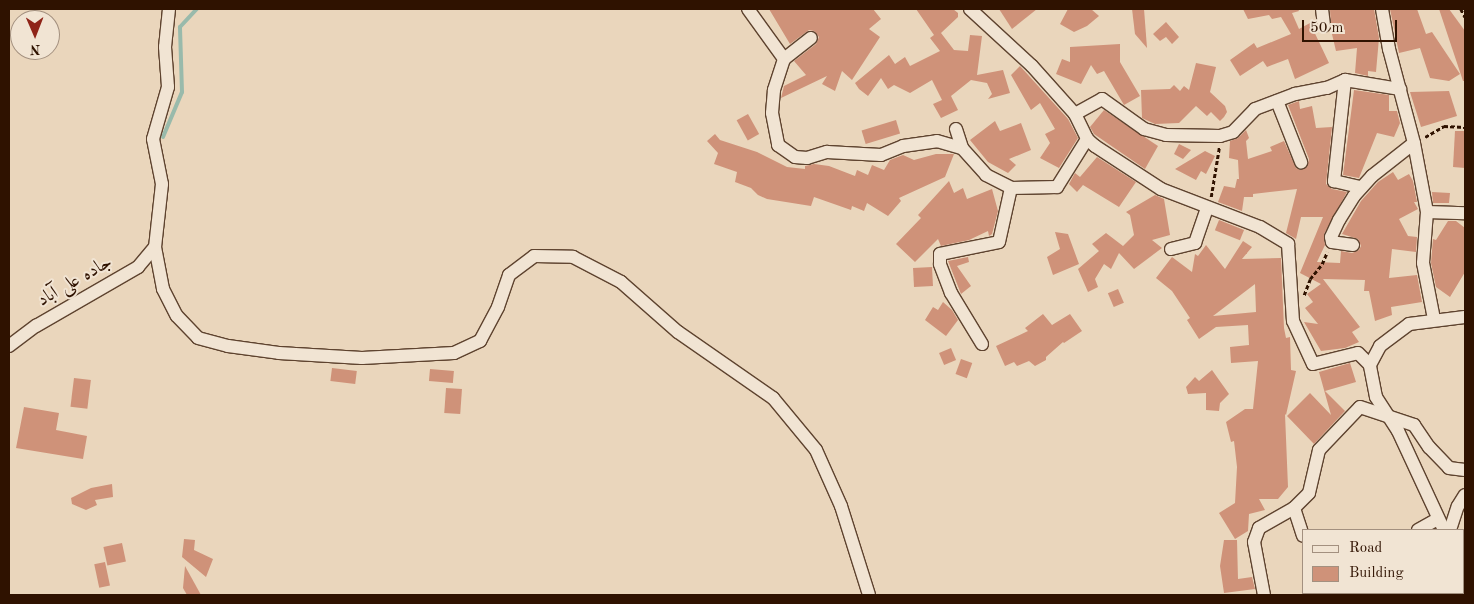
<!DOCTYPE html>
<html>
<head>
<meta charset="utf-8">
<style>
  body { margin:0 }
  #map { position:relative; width:1474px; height:604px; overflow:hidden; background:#ead6bc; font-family:"Old Standard TT",Amiri,serif }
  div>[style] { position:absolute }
  .stream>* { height:4px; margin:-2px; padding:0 2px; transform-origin:2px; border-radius:2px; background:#99baab }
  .building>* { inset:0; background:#cf9279; transform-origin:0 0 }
  .path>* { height:2.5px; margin-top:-1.25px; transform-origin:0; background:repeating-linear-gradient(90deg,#2f1200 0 4px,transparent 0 6.5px) }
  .roads { filter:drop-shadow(1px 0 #5e432f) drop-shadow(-1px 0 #5e432f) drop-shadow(0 1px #5e432f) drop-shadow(0 -1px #5e432f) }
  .minor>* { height:12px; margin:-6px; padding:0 6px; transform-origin:6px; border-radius:6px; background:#f1e4d3 }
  span { translate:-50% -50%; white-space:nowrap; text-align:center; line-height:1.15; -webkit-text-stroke:4px #f1e4d3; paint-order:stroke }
  .street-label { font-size:19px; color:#2f1200 }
  .frame { position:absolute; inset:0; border:10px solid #2f1200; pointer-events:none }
  .legend { position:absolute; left:1302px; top:529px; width:162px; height:65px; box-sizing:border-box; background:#f1e4d3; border:1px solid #a3907f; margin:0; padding:6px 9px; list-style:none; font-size:15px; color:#2f1200 }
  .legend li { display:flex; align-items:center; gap:10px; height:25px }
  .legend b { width:25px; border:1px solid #a3907f }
  .north { position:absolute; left:10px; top:10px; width:50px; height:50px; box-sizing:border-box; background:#f1e4d3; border:1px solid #a3907f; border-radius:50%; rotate:179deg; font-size:14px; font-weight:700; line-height:20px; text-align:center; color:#2f1200 }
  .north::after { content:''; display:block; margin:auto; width:18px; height:22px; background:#8f2418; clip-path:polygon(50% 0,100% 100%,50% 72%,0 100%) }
  .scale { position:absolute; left:1302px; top:20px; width:95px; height:22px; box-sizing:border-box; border:2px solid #2f1200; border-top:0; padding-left:6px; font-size:15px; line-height:18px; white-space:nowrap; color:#2f1200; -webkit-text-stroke:4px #f1e4d3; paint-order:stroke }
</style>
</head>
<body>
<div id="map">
  <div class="stream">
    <div style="left:163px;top:137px;width:49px;rotate:-67.1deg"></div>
    <div style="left:182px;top:92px;width:65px;rotate:-91.8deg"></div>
    <div style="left:180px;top:27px;width:25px;rotate:-47deg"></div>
  </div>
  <div class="building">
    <div style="clip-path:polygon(769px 9px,873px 9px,881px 19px,869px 29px,880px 37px,852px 80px,842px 71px,835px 91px,822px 84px,827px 76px,781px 98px,784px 86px,806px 75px,794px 61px,816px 44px,819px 37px,814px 31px,809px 30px,790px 44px)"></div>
    <div style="clip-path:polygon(916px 9px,953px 9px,958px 13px,958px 17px,941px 33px,954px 50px,968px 51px,970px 35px,982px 36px,977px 75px,1003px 70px,1010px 93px,988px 99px,992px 94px,987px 83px,971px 80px,951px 96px,958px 110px,941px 118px,933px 104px,942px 100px,932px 80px,910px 93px,894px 85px,888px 89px,881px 78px,868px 96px,859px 89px,855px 83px,889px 55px,895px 64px,905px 57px,910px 66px,940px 51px,930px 38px,934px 35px)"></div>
    <div style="clip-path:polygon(999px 9px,1037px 9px,1012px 29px)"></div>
    <div style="clip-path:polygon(1068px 9px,1091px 9px,1099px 16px,1087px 26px,1074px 32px,1060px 24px)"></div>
    <div style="clip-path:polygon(1132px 9px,1144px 9px,1147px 48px,1135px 34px)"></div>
    <div style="clip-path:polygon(1243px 9px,1298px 9px,1299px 11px,1292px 13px,1299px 29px,1310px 23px,1329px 63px,1295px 79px,1288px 59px,1267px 67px,1263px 61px,1240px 76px,1230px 60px,1254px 43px,1257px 48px,1291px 34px,1281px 17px,1272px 19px,1269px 15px,1248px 19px)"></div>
    <div style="clip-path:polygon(1330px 9px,1374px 9px,1379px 38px,1376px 72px,1368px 71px,1368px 76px,1355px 73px,1357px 48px,1336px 51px,1331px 30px)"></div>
    <div style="clip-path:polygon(1390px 9px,1417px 9px,1426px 34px,1432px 32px,1460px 74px,1449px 81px,1430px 78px,1420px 48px,1399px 53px)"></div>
    <div style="clip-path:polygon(1439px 9px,1449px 9px,1465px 31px,1465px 81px,1463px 81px)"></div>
    <div style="clip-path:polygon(1166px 22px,1179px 37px,1172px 44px,1166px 37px,1160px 41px,1153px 34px)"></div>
    <div style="clip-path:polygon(1120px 44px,1120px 62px,1140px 96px,1124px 105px,1104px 71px,1097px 74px,1091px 65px,1081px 84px,1056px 74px,1062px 59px,1070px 62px,1070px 47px)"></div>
    <div style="clip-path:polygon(1196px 63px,1216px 67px,1210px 92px,1225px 106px,1227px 112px,1224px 117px,1220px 121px,1211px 112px,1207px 116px,1196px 106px,1179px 123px,1155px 124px,1142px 118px,1141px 90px,1170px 89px,1174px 85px,1180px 91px,1184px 86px,1189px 90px)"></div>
    <div style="clip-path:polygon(1020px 66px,1068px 119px,1078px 138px,1059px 168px,1040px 158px,1050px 143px,1045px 134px,1055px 129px,1040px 103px,1031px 110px,1011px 75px)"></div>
    <div style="clip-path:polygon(1354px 90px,1389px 95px,1389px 111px,1397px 111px,1400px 123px,1394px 137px,1377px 133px,1359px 178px,1343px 175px)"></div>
    <div style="clip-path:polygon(1449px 91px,1457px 116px,1421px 127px,1410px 92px)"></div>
    <div style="clip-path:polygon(1299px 101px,1300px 109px,1312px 106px,1316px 128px,1332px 127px,1326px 184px,1332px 189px,1347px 192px,1324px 234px,1325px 245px,1317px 262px,1340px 263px,1341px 251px,1352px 253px,1359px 250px,1361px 246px,1358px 239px,1342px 234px,1361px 201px,1378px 182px,1393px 172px,1398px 180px,1409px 174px,1413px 181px,1417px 202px,1414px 202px,1418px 209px,1399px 219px,1408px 236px,1417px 237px,1416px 252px,1392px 249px,1389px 278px,1417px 275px,1422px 302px,1391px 307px,1392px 315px,1375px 321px,1369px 291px,1364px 291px,1365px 280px,1323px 279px,1360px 327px,1352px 332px,1359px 342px,1345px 348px,1321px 351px,1304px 322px,1318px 324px,1305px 308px,1313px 302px,1307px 294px,1321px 284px,1300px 273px,1323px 217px,1301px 217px,1296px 239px,1286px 233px,1297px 189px,1253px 194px,1253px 197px,1244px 197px,1242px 211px,1218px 202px,1224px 186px,1235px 188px,1237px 179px,1239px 179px,1238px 160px,1229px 158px,1230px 141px,1238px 138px,1246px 130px,1249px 138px,1246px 141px,1248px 159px,1272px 151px,1270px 147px,1284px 141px,1296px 168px,1300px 170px,1307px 167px,1309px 159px,1288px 105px)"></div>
    <div style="clip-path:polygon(1104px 110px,1158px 146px,1145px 169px,1094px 134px,1090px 127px)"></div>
    <div style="left:748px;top:114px;width:23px;height:13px;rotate:61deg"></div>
    <div style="left:896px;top:120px;width:14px;height:36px;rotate:73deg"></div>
    <div style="clip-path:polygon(995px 121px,1000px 131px,1021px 123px,1031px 150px,1009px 159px,1016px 165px,1008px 173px,988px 162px,970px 140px)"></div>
    <div style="clip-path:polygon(1455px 131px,1465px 131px,1465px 168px,1453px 167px)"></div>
    <div style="clip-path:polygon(715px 134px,720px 140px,757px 152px,787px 167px,805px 169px,805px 166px,814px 164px,829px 166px,855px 176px,857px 170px,868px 175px,872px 165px,884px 170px,890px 160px,903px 155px,914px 160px,936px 154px,954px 154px,945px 177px,899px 198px,901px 201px,888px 216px,867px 203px,864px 211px,852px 206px,851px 210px,814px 197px,811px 206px,767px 199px,758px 195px,751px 188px,735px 182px,737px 172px,714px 164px,718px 153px,707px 141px)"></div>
    <div style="clip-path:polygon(1179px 144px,1191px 150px,1183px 159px,1174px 154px)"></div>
    <div style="clip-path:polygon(1205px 151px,1215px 156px,1206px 174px,1201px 171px,1196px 180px,1175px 169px)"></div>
    <div style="clip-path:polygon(1097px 157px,1136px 182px,1119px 207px,1083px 185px,1077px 192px,1069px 184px,1075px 173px,1080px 177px)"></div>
    <div style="clip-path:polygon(949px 181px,954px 193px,963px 188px,967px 199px,992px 189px,998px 211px,992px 234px,989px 236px,988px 231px,969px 240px,941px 246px,938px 239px,915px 262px,896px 244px,921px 218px,918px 215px)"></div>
    <div style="clip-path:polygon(1432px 192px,1450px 193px,1449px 203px,1433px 203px)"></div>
    <div style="clip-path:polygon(1155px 195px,1164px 199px,1170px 235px,1152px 240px,1162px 248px,1134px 269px,1119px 253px,1111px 269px,1104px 264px,1095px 279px,1098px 287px,1088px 292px,1078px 269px,1099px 251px,1092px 244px,1106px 233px,1123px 246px,1134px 235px,1130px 215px,1126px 212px)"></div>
    <div style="left:1219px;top:220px;width:27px;height:11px;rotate:22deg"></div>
    <div style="clip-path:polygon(1448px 221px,1456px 221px,1465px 228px,1465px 272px,1450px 297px,1436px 287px,1431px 263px,1433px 239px,1436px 240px)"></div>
    <div style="clip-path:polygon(1055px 232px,1068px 234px,1079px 264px,1053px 275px,1047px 257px,1060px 249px)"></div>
    <div style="clip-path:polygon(evenodd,1243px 241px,1252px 247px,1242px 259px,1281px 258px,1284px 328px,1286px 338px,1290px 337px,1291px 370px,1296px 371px,1286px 415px,1285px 414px,1288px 487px,1278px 499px,1259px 499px,1265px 510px,1249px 514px,1248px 531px,1235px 539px,1219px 513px,1235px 503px,1237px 467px,1234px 441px,1231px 442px,1226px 422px,1245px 409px,1253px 409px,1258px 361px,1231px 363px,1230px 347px,1249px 345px,1248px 325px,1216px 327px,1199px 339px,1187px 320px,1190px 318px,1172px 291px,1156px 278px,1172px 257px,1192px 272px,1195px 254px,1198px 256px,1206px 245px,1225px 269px,1243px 241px,1255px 284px,1256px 312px,1213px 316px,1255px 284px)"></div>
    <div style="clip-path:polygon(968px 257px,969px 262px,957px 266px,971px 286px,961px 294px,948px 261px)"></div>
    <div style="left:932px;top:267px;width:19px;height:19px;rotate:87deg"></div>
    <div style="left:1118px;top:289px;width:15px;height:11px;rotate:67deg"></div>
    <div style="clip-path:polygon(943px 302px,952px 310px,958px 320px,946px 336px,925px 320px,933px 307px,938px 310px)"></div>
    <div style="clip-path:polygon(1043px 314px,1052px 325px,1070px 314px,1082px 331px,1064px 343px,1063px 342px,1046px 357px,1046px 360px,1035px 366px,1029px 361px,1017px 366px,1014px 362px,1005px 366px,996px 346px,1028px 331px,1025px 328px)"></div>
    <div style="left:951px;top:348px;width:13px;height:13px;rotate:67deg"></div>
    <div style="left:961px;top:359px;width:12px;height:16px;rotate:20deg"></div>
    <div style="clip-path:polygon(1350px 363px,1356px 382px,1325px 391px,1345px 411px,1314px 444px,1287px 416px,1310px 393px,1331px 415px,1319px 372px)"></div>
    <div style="left:332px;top:368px;width:25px;height:13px;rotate:7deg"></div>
    <div style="left:430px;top:369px;width:24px;height:12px;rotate:5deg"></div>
    <div style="clip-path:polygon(1212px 370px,1229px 394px,1220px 403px,1219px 411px,1206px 410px,1206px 393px,1188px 394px,1186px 387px,1195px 377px,1199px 381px)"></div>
    <div style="left:74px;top:378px;width:17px;height:29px;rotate:7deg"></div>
    <div style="left:446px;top:388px;width:16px;height:25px;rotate:4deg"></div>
    <div style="clip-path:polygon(24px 407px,59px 413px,56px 430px,87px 436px,83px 459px,16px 448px)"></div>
    <div style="clip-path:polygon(112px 484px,113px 497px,95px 500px,97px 505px,86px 510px,72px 504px,71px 498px,91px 488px)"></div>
    <div style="clip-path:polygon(184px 539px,195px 540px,194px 550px,213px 559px,206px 577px,182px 557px)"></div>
    <div style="clip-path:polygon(1224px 540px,1237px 540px,1238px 579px,1252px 577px,1255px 589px,1224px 593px,1220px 566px)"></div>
    <div style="left:122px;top:543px;width:19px;height:19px;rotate:78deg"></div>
    <div style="left:105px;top:562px;width:24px;height:11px;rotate:78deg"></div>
    <div style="clip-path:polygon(185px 566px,201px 595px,187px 595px,183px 588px)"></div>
  </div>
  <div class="path">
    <div style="left:1461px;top:9px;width:9px;rotate:63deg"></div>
    <div style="left:1425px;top:137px;width:22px;rotate:-30deg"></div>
    <div style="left:1444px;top:126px;width:21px;rotate:3deg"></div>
    <div style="left:1211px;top:197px;width:50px;rotate:-80.7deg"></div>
    <div style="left:1304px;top:295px;width:17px;rotate:-69deg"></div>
    <div style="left:1310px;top:279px;width:19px;rotate:-51deg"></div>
    <div style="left:1322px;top:264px;width:13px;rotate:-67deg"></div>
  </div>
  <div class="roads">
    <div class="minor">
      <div style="left:169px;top:9px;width:38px;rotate:96deg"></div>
      <div style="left:165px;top:47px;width:40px;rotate:85.7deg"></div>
      <div style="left:168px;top:87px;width:54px;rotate:106.1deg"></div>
      <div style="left:153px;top:139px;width:46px;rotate:78.7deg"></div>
      <div style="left:162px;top:184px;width:63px;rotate:96.3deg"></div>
      <div style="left:155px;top:247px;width:43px;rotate:79.2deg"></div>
      <div style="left:163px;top:289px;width:30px;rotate:63deg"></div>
      <div style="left:177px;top:316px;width:30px;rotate:46deg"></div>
      <div style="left:198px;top:338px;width:31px;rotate:15deg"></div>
      <div style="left:228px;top:346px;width:51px;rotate:7.8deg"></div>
      <div style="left:279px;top:353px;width:83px;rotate:3.4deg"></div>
      <div style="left:362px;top:358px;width:92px;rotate:-3.1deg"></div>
      <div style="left:454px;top:353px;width:29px;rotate:-25deg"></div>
      <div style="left:480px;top:341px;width:38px;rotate:-62deg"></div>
      <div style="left:498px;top:307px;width:34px;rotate:-71deg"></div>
      <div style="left:509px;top:275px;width:31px;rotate:-37deg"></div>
      <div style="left:534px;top:256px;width:39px;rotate:1deg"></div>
      <div style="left:573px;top:257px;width:54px;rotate:27.5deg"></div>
      <div style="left:621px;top:282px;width:76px;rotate:41.3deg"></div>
      <div style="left:678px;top:332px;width:116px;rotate:34.8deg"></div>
      <div style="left:773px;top:398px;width:67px;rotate:50.4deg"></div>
      <div style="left:816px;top:450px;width:61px;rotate:65.9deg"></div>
      <div style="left:841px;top:506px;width:93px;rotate:72.5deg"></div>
      <div style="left:748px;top:9px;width:62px;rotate:54.2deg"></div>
      <div style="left:784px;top:59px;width:34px;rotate:-38deg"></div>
      <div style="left:970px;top:9px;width:84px;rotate:42.6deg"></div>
      <div style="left:1032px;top:66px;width:64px;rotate:48.1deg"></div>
      <div style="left:1075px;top:114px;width:28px;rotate:64deg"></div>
      <div style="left:1087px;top:139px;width:11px;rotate:41deg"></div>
      <div style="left:1095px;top:146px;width:79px;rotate:33.1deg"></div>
      <div style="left:1161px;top:189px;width:106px;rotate:21deg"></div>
      <div style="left:1260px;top:227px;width:33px;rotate:31deg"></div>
      <div style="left:1288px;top:244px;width:77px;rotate:86.3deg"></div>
      <div style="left:1293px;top:321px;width:47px;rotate:65.1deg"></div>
      <div style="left:1313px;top:364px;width:46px;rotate:-13.7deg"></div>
      <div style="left:1358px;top:353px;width:17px;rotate:45deg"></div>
      <div style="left:1322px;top:9px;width:17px;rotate:83deg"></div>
      <div style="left:1382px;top:9px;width:41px;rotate:80.1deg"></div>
      <div style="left:1389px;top:49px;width:97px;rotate:75.1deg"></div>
      <div style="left:1414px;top:143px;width:70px;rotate:79.3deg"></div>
      <div style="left:1427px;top:212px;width:51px;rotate:94.5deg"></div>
      <div style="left:1423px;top:263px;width:57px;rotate:78.9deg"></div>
      <div style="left:784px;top:59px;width:33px;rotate:108deg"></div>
      <div style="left:774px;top:90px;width:23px;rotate:95deg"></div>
      <div style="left:772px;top:113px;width:33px;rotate:79deg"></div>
      <div style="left:778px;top:145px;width:21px;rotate:35deg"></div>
      <div style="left:795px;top:157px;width:12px;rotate:5deg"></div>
      <div style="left:807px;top:158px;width:21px;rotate:-17deg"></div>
      <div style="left:827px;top:152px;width:54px;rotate:3.2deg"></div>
      <div style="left:881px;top:155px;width:24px;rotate:-22deg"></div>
      <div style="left:903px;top:146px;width:34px;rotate:-8deg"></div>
      <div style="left:937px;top:141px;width:26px;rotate:16deg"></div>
      <div style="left:962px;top:148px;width:36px;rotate:48deg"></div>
      <div style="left:986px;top:175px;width:28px;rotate:27deg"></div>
      <div style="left:1345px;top:80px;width:102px;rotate:96.2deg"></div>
      <div style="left:1334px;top:181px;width:28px;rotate:13deg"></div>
      <div style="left:1277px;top:101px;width:66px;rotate:68.5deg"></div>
      <div style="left:1075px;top:114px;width:31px;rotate:-29deg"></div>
      <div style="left:1102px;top:99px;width:52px;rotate:35.5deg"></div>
      <div style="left:1144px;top:129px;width:23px;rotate:15deg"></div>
      <div style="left:1166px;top:135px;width:54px;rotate:1.1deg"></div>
      <div style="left:1220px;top:136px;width:14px;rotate:-17deg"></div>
      <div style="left:1233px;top:132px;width:32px;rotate:-46deg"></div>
      <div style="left:1255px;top:109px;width:43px;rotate:-20.6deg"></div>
      <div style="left:1295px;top:94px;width:33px;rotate:-11deg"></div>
      <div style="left:1327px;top:88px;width:20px;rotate:-24deg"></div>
      <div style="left:1345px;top:80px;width:56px;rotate:9.3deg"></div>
      <div style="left:956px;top:129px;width:20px;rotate:72deg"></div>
      <div style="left:1427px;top:212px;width:38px;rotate:2deg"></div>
      <div style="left:1353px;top:245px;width:21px;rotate:-172deg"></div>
      <div style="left:1332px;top:242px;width:5px;rotate:-101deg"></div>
      <div style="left:1331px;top:237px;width:19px;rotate:-65deg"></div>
      <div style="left:1339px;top:220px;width:28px;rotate:-58deg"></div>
      <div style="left:1354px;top:196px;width:27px;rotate:-48deg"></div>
      <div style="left:1372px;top:176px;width:53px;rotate:-38.2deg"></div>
      <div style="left:1171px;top:249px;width:25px;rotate:-14deg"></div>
      <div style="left:1195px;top:243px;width:37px;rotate:-71deg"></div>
      <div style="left:982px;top:344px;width:60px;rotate:-121.3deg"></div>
      <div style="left:951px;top:293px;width:31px;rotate:-111deg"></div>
      <div style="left:940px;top:264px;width:10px;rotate:-90deg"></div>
      <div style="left:940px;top:254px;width:60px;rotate:-11.5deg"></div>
      <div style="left:999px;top:242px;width:55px;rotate:-77.5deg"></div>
      <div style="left:1011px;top:188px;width:46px;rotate:-1.2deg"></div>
      <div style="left:1057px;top:187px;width:57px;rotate:-58deg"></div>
      <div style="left:9px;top:346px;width:34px;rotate:-37deg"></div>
      <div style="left:36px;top:326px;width:118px;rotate:-30deg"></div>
      <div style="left:138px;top:267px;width:26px;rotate:-50deg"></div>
      <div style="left:1294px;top:508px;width:29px;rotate:72deg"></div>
      <div style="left:1418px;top:530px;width:23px;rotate:-29deg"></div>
      <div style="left:1444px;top:530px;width:109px;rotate:-114.9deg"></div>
      <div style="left:1398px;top:431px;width:40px;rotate:-122.9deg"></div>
      <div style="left:1376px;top:397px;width:33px;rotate:-101deg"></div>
      <div style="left:1370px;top:365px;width:21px;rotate:-62deg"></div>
      <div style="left:1380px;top:346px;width:36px;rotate:-37deg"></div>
      <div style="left:1409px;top:324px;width:56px;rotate:-7.1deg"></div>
      <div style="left:1450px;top:530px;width:25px;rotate:-72deg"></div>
      <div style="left:1458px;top:506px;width:13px;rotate:-58deg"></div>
      <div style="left:1463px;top:590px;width:5px;rotate:68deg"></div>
      <div style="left:1326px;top:593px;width:2px;rotate:63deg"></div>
      <div style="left:1373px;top:593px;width:2px;rotate:63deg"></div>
      <div style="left:1264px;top:595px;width:54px;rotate:-100.7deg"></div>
      <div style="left:1254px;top:542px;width:15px;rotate:-70deg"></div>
      <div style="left:1259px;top:528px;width:40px;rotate:-29.7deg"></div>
      <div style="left:1294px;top:508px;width:21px;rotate:-45deg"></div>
      <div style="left:1309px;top:493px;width:44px;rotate:-76.9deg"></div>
      <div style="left:1319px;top:450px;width:59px;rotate:-46.4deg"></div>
      <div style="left:1360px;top:407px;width:57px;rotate:18.4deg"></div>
      <div style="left:1414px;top:425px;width:27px;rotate:56deg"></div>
      <div style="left:1429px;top:447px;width:29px;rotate:46deg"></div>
      <div style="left:1449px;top:468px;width:16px;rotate:7deg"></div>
    </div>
  </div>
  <div class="street-label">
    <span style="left:75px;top:282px;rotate:-30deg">جاده علی آباد</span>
  </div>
  <div class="frame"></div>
  <ul class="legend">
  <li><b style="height:6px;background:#f1e4d3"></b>Road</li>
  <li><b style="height:14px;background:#cf9279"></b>Building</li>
  </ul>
  <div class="north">N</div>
  <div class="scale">50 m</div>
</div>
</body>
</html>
